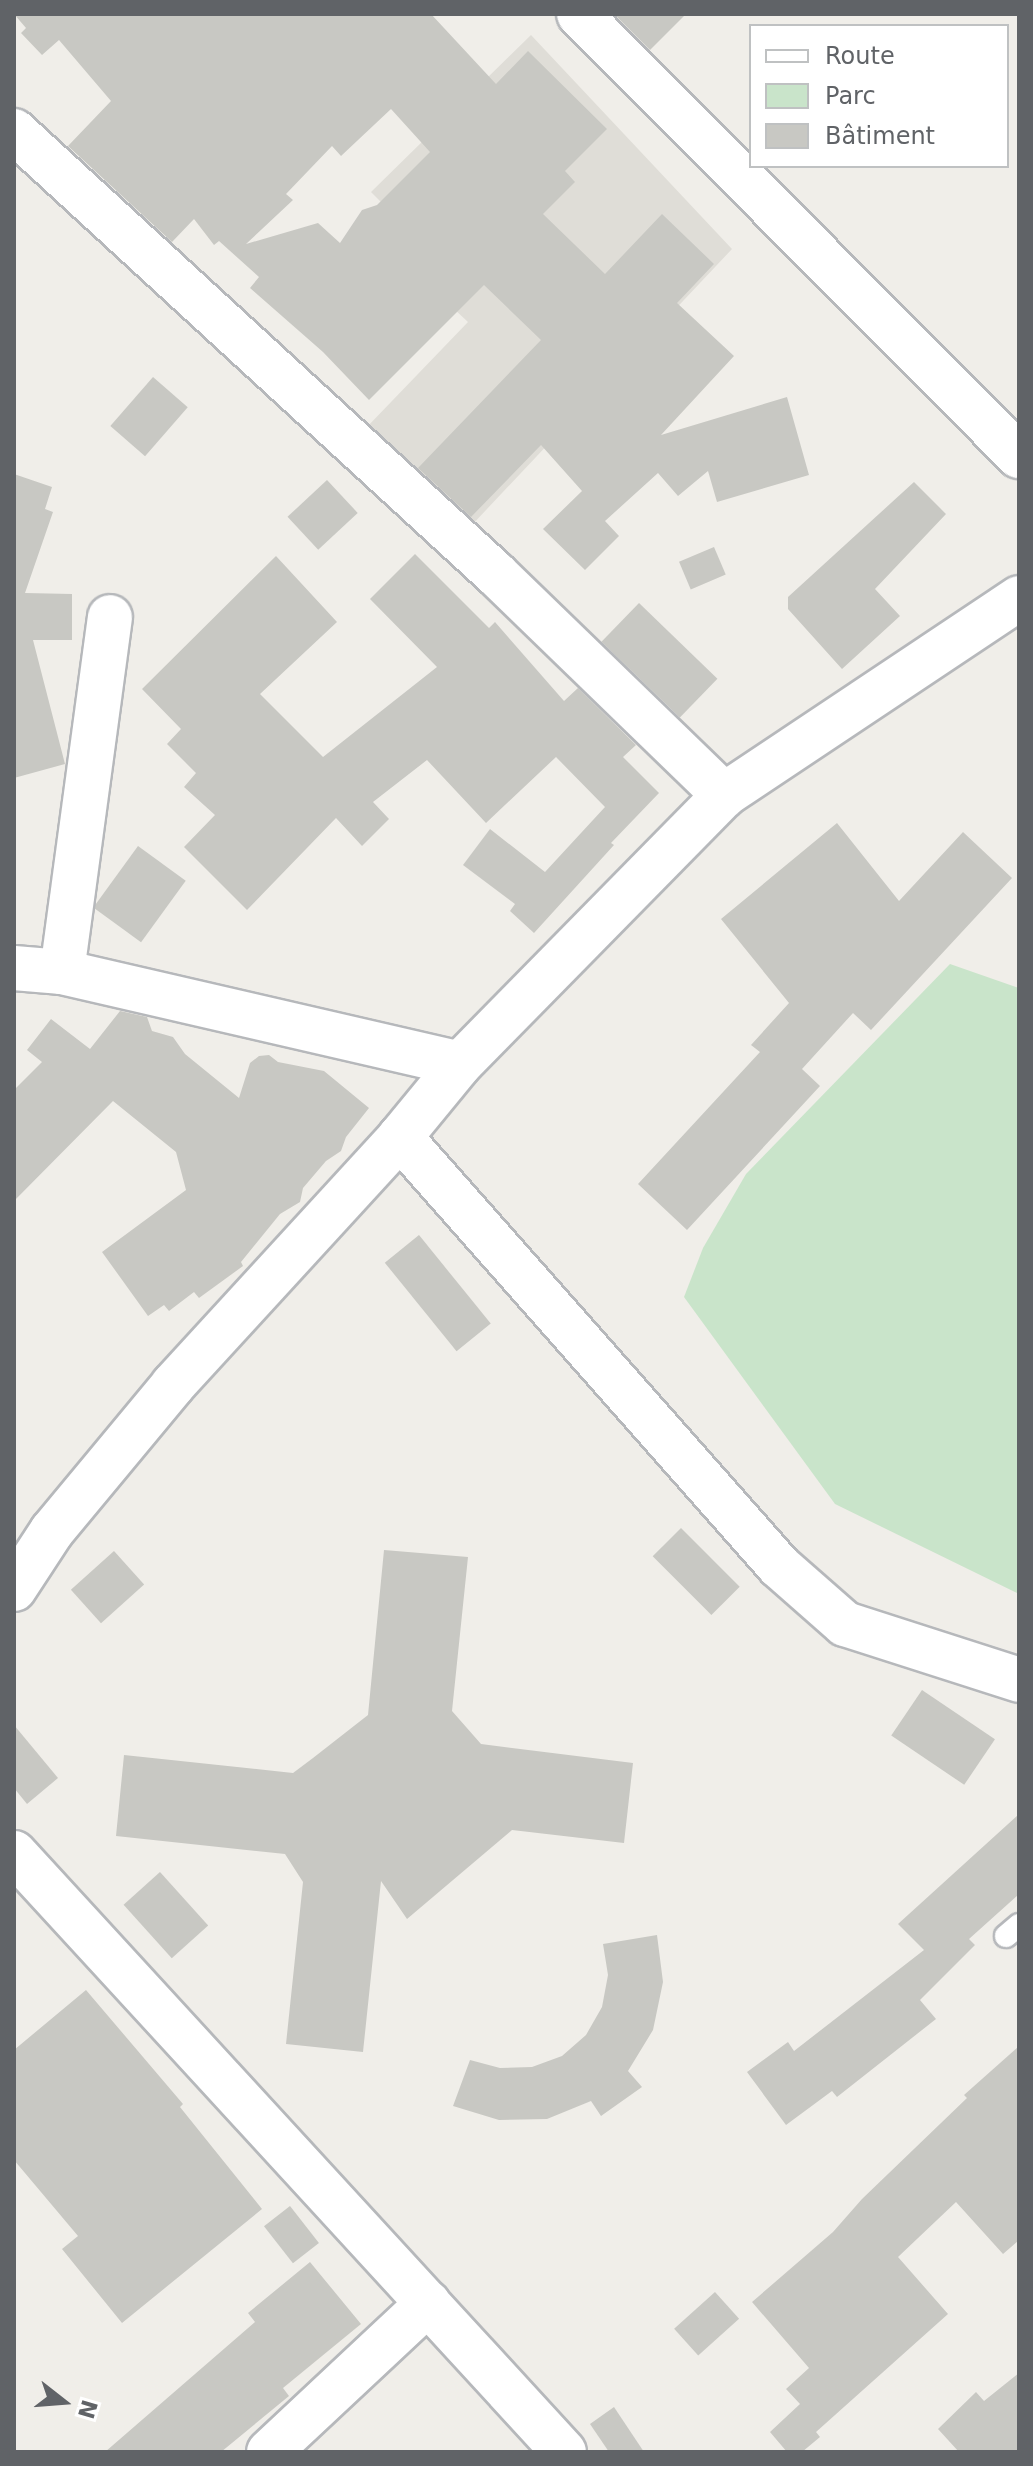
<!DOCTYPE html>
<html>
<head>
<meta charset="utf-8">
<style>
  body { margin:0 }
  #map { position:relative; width:1033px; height:2466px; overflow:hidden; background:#f0eee9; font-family:"DejaVu Sans",sans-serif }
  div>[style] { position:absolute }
  .education>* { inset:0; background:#dfddd7 }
  .green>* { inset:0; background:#c9e4ca }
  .building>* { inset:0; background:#c8c8c3; transform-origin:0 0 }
  .roads { filter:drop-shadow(2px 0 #b6b8bb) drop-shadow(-2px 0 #b6b8bb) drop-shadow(0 2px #b6b8bb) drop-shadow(0 -2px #b6b8bb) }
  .service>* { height:22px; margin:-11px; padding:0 11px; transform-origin:11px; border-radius:11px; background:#fff }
  .minor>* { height:44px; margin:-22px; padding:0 22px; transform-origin:22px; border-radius:22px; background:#fff }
  .tertiary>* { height:44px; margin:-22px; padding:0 22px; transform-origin:22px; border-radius:22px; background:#fff }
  span { translate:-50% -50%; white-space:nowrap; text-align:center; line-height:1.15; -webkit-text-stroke:6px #fff; paint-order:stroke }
  .frame { position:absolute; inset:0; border:16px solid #606367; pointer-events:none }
  .legend { position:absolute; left:749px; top:24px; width:260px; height:144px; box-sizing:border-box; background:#fff; border:2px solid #bfc1c2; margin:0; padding:10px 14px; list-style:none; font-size:24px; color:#606367 }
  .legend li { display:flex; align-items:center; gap:16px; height:40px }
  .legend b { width:40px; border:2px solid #bfc1c2 }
  .north { position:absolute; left:24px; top:2362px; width:80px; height:80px; -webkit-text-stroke:6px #fff; paint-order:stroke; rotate:107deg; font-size:22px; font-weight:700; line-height:32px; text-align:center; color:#606367 }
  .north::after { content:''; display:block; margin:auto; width:28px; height:36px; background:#606367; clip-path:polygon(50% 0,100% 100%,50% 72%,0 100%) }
</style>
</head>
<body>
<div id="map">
  <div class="education">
    <div style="clip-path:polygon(531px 35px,732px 249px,470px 527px,366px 428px,468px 322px,408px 266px,426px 247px,371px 192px)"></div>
  </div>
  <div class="green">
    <div style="clip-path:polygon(950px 964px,1019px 988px,1019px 1594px,835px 1504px,684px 1297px,703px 1248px,746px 1174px)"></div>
  </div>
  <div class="building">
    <div style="clip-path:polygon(evenodd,14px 14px,431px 14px,496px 84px,528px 51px,607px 129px,565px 171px,575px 182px,543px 214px,605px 274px,662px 214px,714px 264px,677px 303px,734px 356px,661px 435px,787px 397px,809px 475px,717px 502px,708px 471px,678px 496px,658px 473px,605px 521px,619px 536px,585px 570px,543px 529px,582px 491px,541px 445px,471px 517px,418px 468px,541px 340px,484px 285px,369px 400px,323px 352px,250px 288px,259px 277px,219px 241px,214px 245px,194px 219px,172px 242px,68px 146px,111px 101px,59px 40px,42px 55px,21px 33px,26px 28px,14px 14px,391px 109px,430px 152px,377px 205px,362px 210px,340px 243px,318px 223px,246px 244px,293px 200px,286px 194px,332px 146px,341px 156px,391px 109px)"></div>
    <div style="clip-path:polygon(614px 14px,686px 14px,650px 50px)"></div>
    <div style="left:153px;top:377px;width:46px;height:65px;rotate:41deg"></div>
    <div style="clip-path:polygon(14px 474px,52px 487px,45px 509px,53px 512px,25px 593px,72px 594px,72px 640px,33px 640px,65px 764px,14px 778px)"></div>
    <div style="left:327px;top:480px;width:45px;height:54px;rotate:47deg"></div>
    <div style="clip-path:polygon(914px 482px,946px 514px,875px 589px,900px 616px,842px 669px,788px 609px,788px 597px)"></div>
    <div style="left:714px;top:547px;width:30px;height:38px;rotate:67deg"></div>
    <div style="clip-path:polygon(415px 554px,489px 628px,495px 622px,564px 701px,578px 688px,636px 745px,623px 757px,659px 793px,611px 843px,614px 845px,534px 933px,510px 911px,515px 904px,463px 865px,490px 829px,545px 872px,605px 807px,556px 757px,486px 823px,427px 760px,373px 802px,389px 819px,362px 846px,336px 818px,247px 910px,184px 847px,215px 815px,184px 787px,196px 773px,167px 744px,181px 729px,142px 689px,276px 556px,337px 622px,260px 694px,323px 757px,437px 667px,370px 599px)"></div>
    <div style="left:639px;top:603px;width:109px;height:54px;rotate:44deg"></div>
    <div style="clip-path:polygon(837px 823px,899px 901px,963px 832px,1012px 878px,871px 1030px,853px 1013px,802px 1069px,820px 1086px,687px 1230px,638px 1184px,760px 1052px,751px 1045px,789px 1003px,721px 919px)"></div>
    <div style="left:138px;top:846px;width:59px;height:76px;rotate:36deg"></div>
    <div style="clip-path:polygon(120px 1011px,147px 1017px,152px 1031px,173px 1037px,185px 1054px,239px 1098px,250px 1063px,259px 1056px,269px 1055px,278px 1062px,324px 1071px,369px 1108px,346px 1137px,341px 1151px,326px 1161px,303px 1188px,300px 1202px,280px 1214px,241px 1262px,243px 1266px,199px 1298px,194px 1292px,169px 1311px,164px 1305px,148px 1316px,102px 1252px,186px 1190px,176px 1152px,113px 1101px,14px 1201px,14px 1090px,42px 1062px,27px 1050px,51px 1019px,90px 1049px)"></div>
    <div style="left:419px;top:1235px;width:114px;height:44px;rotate:51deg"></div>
    <div style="left:681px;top:1528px;width:83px;height:40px;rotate:45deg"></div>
    <div style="clip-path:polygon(384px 1550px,468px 1557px,452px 1711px,481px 1744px,633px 1763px,624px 1843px,512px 1830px,407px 1919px,381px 1881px,363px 2052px,286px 2044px,303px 1882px,285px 1854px,116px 1836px,124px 1755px,293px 1773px,313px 1758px,368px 1715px)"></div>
    <div style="left:114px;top:1551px;width:45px;height:58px;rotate:48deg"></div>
    <div style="left:922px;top:1690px;width:88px;height:55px;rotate:34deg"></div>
    <div style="clip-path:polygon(14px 1725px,58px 1778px,27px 1804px,14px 1788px)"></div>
    <div style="clip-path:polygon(1019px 1814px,1019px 1894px,969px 1939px,975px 1945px,920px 2000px,936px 2019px,837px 2097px,832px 2091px,786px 2125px,747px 2072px,788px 2042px,794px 2051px,924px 1950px,898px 1924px)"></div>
    <div style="left:160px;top:1872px;width:72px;height:49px;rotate:48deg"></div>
    <div style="clip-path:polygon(657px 1935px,663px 1982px,653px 2030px,628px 2071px,642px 2087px,601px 2116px,591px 2101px,547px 2119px,499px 2120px,453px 2106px,470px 2060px,500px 2068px,532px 2067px,562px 2056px,586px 2035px,602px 2007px,608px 1975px,603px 1944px)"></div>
    <div style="clip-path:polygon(86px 1990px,183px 2104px,180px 2107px,262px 2209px,122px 2323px,62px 2249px,78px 2236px,14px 2160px,14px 2050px)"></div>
    <div style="clip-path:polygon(1019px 2046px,1019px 2240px,1003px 2254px,956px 2202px,898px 2257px,948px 2314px,816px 2432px,820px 2437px,802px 2452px,787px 2452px,770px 2432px,800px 2404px,786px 2389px,809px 2368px,752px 2302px,833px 2232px,862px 2199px,967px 2098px,964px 2095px)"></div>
    <div style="left:290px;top:2206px;width:47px;height:33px;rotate:52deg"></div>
    <div style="clip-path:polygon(310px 2262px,361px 2324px,283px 2388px,289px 2396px,221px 2452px,105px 2452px,255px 2322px,248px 2313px)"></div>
    <div style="left:715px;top:2292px;width:36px;height:55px;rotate:48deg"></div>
    <div style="clip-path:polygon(1019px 2373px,1019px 2452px,959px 2452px,938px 2429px,976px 2392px,984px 2401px)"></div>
    <div style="clip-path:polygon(614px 2407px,644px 2452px,609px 2452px,590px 2424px)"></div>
  </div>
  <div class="roads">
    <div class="service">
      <div style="left:1006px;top:1936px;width:17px;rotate:-40deg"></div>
    </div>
    <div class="minor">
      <div style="left:14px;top:131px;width:655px;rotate:42.59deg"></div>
      <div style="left:496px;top:574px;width:318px;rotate:44.1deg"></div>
      <div style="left:14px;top:968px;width:48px;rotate:4.8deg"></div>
      <div style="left:62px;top:972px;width:408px;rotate:13deg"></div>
      <div style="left:62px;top:972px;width:358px;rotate:-82.3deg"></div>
      <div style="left:400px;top:1137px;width:572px;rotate:48.54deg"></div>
      <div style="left:779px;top:1566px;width:88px;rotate:41.3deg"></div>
      <div style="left:845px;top:1624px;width:183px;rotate:17.8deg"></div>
      <div style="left:14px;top:1853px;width:813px;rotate:47.44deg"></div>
      <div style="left:269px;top:2452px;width:218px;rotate:-43.1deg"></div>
    </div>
    <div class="tertiary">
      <div style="left:579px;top:14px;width:624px;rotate:45.13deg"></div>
      <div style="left:14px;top:1589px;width:69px;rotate:-56.8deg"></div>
      <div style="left:52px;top:1531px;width:190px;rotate:-50.3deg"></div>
      <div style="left:173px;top:1385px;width:336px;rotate:-47.5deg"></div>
      <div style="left:400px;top:1137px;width:94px;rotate:-50.6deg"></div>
      <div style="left:460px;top:1064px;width:377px;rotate:-45.5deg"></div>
      <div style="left:724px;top:795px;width:355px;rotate:-33.7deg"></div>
    </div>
  </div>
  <div class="frame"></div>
  <ul class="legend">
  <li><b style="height:10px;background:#fff"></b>Route</li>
  <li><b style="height:22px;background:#c9e4ca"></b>Parc</li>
  <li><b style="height:22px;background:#c8c8c3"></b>Bâtiment</li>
  </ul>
  <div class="north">N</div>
</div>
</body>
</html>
